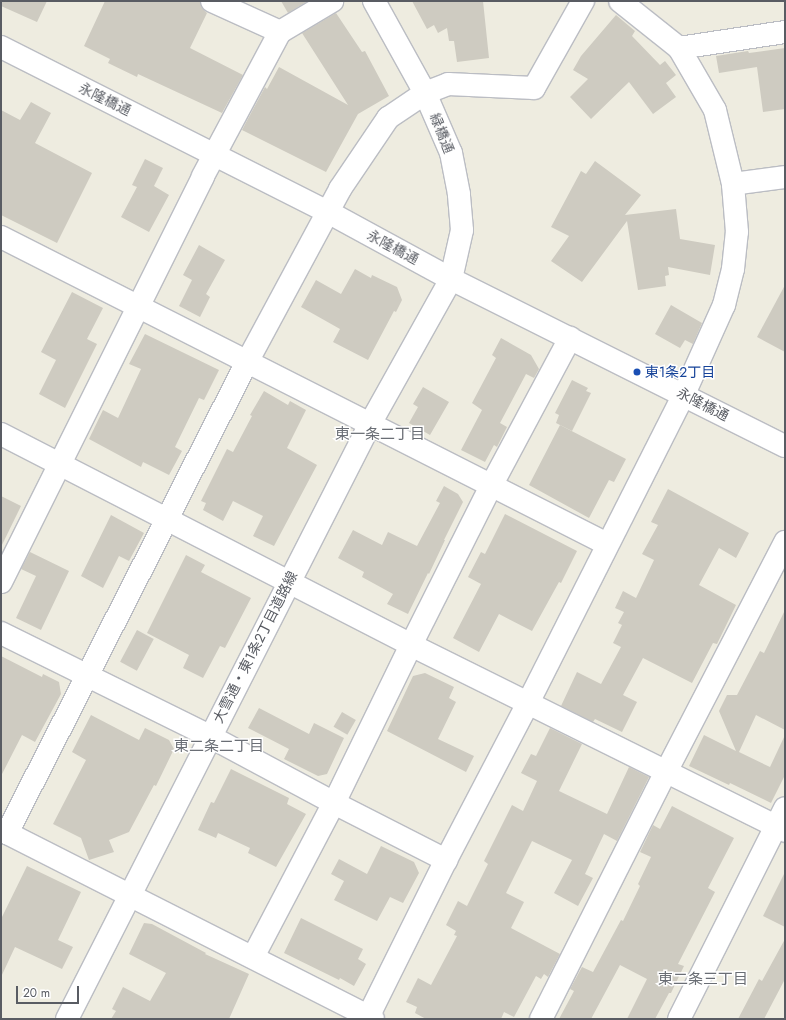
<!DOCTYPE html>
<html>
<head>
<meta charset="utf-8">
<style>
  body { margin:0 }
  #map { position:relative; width:786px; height:1020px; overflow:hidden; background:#eeece0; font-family:Jost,"Noto Sans JP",sans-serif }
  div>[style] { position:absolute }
  .building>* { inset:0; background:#cecbc1; transform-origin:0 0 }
  .roads { filter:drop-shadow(1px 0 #bbbdc3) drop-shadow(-1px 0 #bbbdc3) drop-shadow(0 1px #bbbdc3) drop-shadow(0 -1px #bbbdc3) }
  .minor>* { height:22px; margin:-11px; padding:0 11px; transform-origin:11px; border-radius:11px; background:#fff }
  .dots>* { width:11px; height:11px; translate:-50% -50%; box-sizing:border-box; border:2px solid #fff; border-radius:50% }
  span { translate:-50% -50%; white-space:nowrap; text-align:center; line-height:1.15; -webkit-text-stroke:3px #fff; paint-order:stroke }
  .street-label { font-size:14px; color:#595c63 }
  .transit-label { font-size:14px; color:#164399 }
  .left { translate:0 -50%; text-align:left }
  .neighbourhood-label { font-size:15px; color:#6a6e75 }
  .frame { position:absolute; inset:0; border:2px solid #595c63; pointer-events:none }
  .scale { position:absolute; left:16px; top:986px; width:63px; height:18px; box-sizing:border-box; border:2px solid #595c63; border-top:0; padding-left:5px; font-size:12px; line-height:14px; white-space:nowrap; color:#595c63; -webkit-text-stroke:3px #fff; paint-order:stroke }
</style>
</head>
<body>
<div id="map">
  <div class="building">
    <div style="clip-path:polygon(1px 1px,47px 1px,37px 22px,1px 6px)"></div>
    <div style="clip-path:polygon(105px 1px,200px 1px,202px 8px,207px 13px,190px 48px,243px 75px,222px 113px,138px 74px,137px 77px,108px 63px,110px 59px,84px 46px)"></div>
    <div style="clip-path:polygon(281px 1px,308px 1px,288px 13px)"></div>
    <div style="clip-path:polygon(412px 1px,483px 1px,489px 58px,457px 62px,454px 41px,449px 41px,447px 28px,438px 33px,434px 25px,427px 29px)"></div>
    <div style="clip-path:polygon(336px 13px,362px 52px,365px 51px,389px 96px,358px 114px,326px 172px,242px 130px,265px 87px,267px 89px,279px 67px,348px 105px,302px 33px)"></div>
    <div style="clip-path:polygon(616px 15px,635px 31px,632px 36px,660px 65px,665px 61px,676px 75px,666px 83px,676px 97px,653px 114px,629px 82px,591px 119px,570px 97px,588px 79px,573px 70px,581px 56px)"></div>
    <div style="clip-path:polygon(785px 48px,785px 109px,763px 112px,757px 67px,719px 73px,716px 56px,748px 51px,749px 53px)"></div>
    <div style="clip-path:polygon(31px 102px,51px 113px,35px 143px,92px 173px,57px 243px,1px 215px,1px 110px,20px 120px)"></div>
    <div style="clip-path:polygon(145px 159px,163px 168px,154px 186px,169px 195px,149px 232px,121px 217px,137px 187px,132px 185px)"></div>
    <div style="clip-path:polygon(595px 161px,641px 195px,625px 215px,676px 209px,680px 239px,715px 245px,710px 275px,668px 267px,669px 275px,665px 276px,666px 286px,638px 290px,627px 221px,582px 282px,551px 261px,569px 236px,551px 227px,581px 171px,586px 174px)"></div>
    <div style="clip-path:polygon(199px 245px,225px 260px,206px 294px,210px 297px,200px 317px,179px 306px,192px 280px,183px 275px)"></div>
    <div style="clip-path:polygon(355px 269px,371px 278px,372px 275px,397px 287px,402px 300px,396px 312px,394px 311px,368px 360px,333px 342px,340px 329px,301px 307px,316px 280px,341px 294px)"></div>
    <div style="clip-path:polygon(785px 285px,785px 352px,757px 337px)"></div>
    <div style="clip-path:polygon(72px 292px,103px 308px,87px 339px,97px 344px,65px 408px,39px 394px,56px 360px,41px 352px)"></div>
    <div style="clip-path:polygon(671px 305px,702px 323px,693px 344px,685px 340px,680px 348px,655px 334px)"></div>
    <div style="clip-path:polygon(145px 334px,219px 370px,204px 400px,199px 398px,175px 447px,182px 451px,169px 475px,143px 462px,141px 467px,89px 439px,103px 410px,118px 418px,141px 369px,129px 364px)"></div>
    <div style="clip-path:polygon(501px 338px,531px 355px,539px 369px,534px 378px,526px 374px,500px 423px,507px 427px,497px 447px,494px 445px,485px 462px,461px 450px,482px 410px,472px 403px,496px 358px,492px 355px)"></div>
    <div style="clip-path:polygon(572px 380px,588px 388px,586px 391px,591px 393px,572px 431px,556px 423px,559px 415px,555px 413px)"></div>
    <div style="clip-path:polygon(423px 387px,449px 402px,430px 435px,409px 423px,418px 407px,413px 404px)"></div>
    <div style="clip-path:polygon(264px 391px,288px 405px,290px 401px,306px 410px,287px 448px,317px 465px,274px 546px,253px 536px,263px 516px,233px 501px,223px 521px,203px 510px,206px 503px,201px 501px,227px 449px,233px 452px,252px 416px,250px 415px)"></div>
    <div style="clip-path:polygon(560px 425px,626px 459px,614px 482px,609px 480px,589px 518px,529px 485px)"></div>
    <div style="clip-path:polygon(444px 486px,458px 494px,463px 502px,444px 540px,445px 540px,429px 574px,428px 573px,408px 614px,387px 604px,393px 594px,362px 577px,364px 572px,338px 558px,353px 530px,382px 545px,388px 532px,417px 546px,440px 503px,436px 501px)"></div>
    <div style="clip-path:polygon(668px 489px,749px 533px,736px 558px,719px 548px,699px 585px,736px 605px,717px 644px,713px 643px,692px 683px,643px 658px,623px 695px,637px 702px,622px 732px,595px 719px,593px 722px,561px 706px,577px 672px,601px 684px,621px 647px,613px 643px,622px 625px,618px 623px,624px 612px,615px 608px,623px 591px,636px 598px,654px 560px,642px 554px,658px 525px,651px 522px)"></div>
    <div style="clip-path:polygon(1px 496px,21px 506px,1px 547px)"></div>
    <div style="clip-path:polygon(505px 514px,577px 551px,561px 583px,559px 582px,532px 631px,499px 614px,479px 652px,453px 638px,481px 584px,468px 577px,481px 552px,485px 554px)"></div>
    <div style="clip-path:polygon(111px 515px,144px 533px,129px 561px,119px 556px,103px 588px,81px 576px)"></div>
    <div style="clip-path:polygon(30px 552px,69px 571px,41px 630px,16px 618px,36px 576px,21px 569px)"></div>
    <div style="clip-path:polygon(186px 555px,205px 565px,201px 572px,251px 598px,225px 648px,220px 646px,203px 678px,183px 668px,189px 655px,147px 633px)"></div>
    <div style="clip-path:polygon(785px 610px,785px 730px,756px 715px,739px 752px,770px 767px,785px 735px,785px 775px,771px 803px,730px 783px,729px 785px,689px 766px,704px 735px,736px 751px,719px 711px,727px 695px,737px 695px,760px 651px,764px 653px)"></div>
    <div style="left:137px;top:630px;width:19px;height:36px;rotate:28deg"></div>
    <div style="clip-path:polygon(1px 656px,42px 677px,43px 674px,59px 682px,61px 694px,35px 742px,22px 735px,1px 776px)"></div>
    <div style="clip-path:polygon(425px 673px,454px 687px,449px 698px,456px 702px,438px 739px,474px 756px,466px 772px,387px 731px,413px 676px)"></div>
    <div style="clip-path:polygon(259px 708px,309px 734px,314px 723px,344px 738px,327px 774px,318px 776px,284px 759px,289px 749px,248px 728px)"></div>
    <div style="left:342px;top:712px;width:16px;height:17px;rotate:30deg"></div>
    <div style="clip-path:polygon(91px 715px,139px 740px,145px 728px,169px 740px,174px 749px,156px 786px,154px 785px,129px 832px,109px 840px,114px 852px,89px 860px,81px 838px,53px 824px,86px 760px,72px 752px)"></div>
    <div style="clip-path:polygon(550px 728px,582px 744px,559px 791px,607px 814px,629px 767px,649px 777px,617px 841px,604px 834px,585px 874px,593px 878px,578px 906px,554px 893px,572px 860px,532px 841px,506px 893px,524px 902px,511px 928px,560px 954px,548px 977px,544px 974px,541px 979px,536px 976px,514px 1017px,504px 1012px,501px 1019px,426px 1019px,415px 1013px,417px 1007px,406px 1002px,418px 978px,431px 985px,457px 936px,454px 935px,456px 931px,446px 925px,458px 901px,467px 906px,488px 864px,484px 861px,512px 805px,523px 811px,537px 781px,521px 773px,531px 754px,536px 756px)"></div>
    <div style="clip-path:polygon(231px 769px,289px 798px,287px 804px,306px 814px,276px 867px,248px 853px,250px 848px,218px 833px,216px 838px,198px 830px,211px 802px,214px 803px)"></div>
    <div style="clip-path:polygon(672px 806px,734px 838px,708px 888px,715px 892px,678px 964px,684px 966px,671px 993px,669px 993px,655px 1019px,627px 1019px,647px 979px,620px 965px,591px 1019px,559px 1019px,574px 991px,570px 989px,582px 967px,593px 972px,621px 920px,623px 921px,640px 886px,638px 884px,651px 857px,640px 852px,653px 825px,660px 829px)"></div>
    <div style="clip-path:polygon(381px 846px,414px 862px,419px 873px,403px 903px,390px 897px,377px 921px,334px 900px,344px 881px,331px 874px,339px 859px,367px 874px)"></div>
    <div style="clip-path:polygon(27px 866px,81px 892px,58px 940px,73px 947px,62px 969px,15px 947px,1px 977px,1px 919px)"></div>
    <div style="clip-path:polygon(785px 872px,785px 927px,763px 916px)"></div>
    <div style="clip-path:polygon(301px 918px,363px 949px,358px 959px,366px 964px,354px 986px,340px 978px,339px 980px,284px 953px)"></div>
    <div style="clip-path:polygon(144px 923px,152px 924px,206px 953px,205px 954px,249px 974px,229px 1019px,111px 1019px,116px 1011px,112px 1009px,123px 987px,150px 1001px,166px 973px,129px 954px)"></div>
    <div style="clip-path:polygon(785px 939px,785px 979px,764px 1019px,738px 1019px,759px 979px,762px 981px)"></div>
  </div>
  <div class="roads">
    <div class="minor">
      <div style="left:212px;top:1px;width:75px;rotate:24.5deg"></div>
      <div style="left:280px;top:32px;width:61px;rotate:-30.8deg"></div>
      <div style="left:1px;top:47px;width:366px;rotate:26.8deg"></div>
      <div style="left:328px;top:212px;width:140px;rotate:28.6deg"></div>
      <div style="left:451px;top:279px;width:373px;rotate:26.6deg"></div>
      <div style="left:679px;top:48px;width:107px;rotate:-8.6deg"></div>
      <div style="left:733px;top:184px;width:52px;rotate:-7.7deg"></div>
      <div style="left:1px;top:237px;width:679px;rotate:26.87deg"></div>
      <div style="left:1px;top:434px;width:461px;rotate:27.2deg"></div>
      <div style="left:411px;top:645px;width:418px;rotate:26.4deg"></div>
      <div style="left:1px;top:582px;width:453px;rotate:-63.5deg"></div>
      <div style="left:203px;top:176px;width:163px;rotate:-61.9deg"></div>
      <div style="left:1px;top:633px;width:232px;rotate:26.3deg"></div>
      <div style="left:209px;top:736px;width:142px;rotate:28.2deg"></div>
      <div style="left:334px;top:803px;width:126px;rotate:27deg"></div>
      <div style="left:1px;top:830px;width:417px;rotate:26.9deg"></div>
      <div style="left:7px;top:833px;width:529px;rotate:-63deg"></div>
      <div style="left:247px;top:362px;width:196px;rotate:-61.7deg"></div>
      <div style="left:340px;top:189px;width:86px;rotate:-55.9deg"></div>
      <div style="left:388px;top:118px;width:45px;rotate:-34deg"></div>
      <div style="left:425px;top:93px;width:25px;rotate:-21deg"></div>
      <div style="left:448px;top:84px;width:86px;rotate:2.7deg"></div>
      <div style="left:534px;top:88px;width:100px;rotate:-60.6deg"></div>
      <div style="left:253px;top:957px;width:174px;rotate:-62.3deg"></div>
      <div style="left:334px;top:803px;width:176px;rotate:-64deg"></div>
      <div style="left:411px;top:645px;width:178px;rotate:-63.3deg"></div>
      <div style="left:491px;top:486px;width:168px;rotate:-61.9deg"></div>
      <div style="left:67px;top:1019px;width:668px;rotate:-63.01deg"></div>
      <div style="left:370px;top:424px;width:166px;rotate:-60.8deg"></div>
      <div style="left:451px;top:279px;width:50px;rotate:-77.3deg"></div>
      <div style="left:462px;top:230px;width:36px;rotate:-95deg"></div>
      <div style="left:459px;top:194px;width:42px;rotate:-101deg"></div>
      <div style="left:451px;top:153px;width:65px;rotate:-113.4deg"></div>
      <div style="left:425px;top:93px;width:105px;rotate:-119deg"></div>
      <div style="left:367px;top:1019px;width:178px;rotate:-63.6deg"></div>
      <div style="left:446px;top:860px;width:177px;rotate:-62.4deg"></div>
      <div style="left:528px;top:703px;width:346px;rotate:-63.2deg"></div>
      <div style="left:684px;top:394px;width:98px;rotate:-65.8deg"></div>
      <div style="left:724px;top:305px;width:37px;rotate:-76deg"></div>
      <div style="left:733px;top:269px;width:37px;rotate:-84deg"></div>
      <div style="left:737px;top:232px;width:48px;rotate:-94.8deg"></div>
      <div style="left:733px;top:184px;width:76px;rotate:-103.7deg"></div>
      <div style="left:715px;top:110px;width:72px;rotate:-120.1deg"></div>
      <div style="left:679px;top:48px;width:75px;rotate:-141.5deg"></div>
      <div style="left:541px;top:1019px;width:279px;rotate:-63.2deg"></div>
      <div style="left:667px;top:770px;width:257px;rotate:-62.6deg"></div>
      <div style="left:679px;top:1019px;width:236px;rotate:-63.3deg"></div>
    </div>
  </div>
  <div class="dots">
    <div style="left:637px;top:372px;background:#1a4fb4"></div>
  </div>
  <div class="street-label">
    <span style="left:105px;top:99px;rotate:26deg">永隆橋通</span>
    <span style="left:442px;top:133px;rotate:68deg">緑橋通</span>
    <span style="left:393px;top:247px;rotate:28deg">永隆橋通</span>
    <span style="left:703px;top:404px;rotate:27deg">永隆橋通</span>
    <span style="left:255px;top:647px;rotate:-63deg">大雪通・東1条2丁目道路線</span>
  </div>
  <div class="transit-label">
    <span class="left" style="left:645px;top:372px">東1条2丁目</span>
  </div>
  <div class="neighbourhood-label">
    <span style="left:380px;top:435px">東一条二丁目</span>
    <span style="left:219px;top:747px">東二条二丁目</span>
    <span style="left:703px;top:980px">東二条三丁目</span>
  </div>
  <div class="frame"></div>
  <div class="scale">20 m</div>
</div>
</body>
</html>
